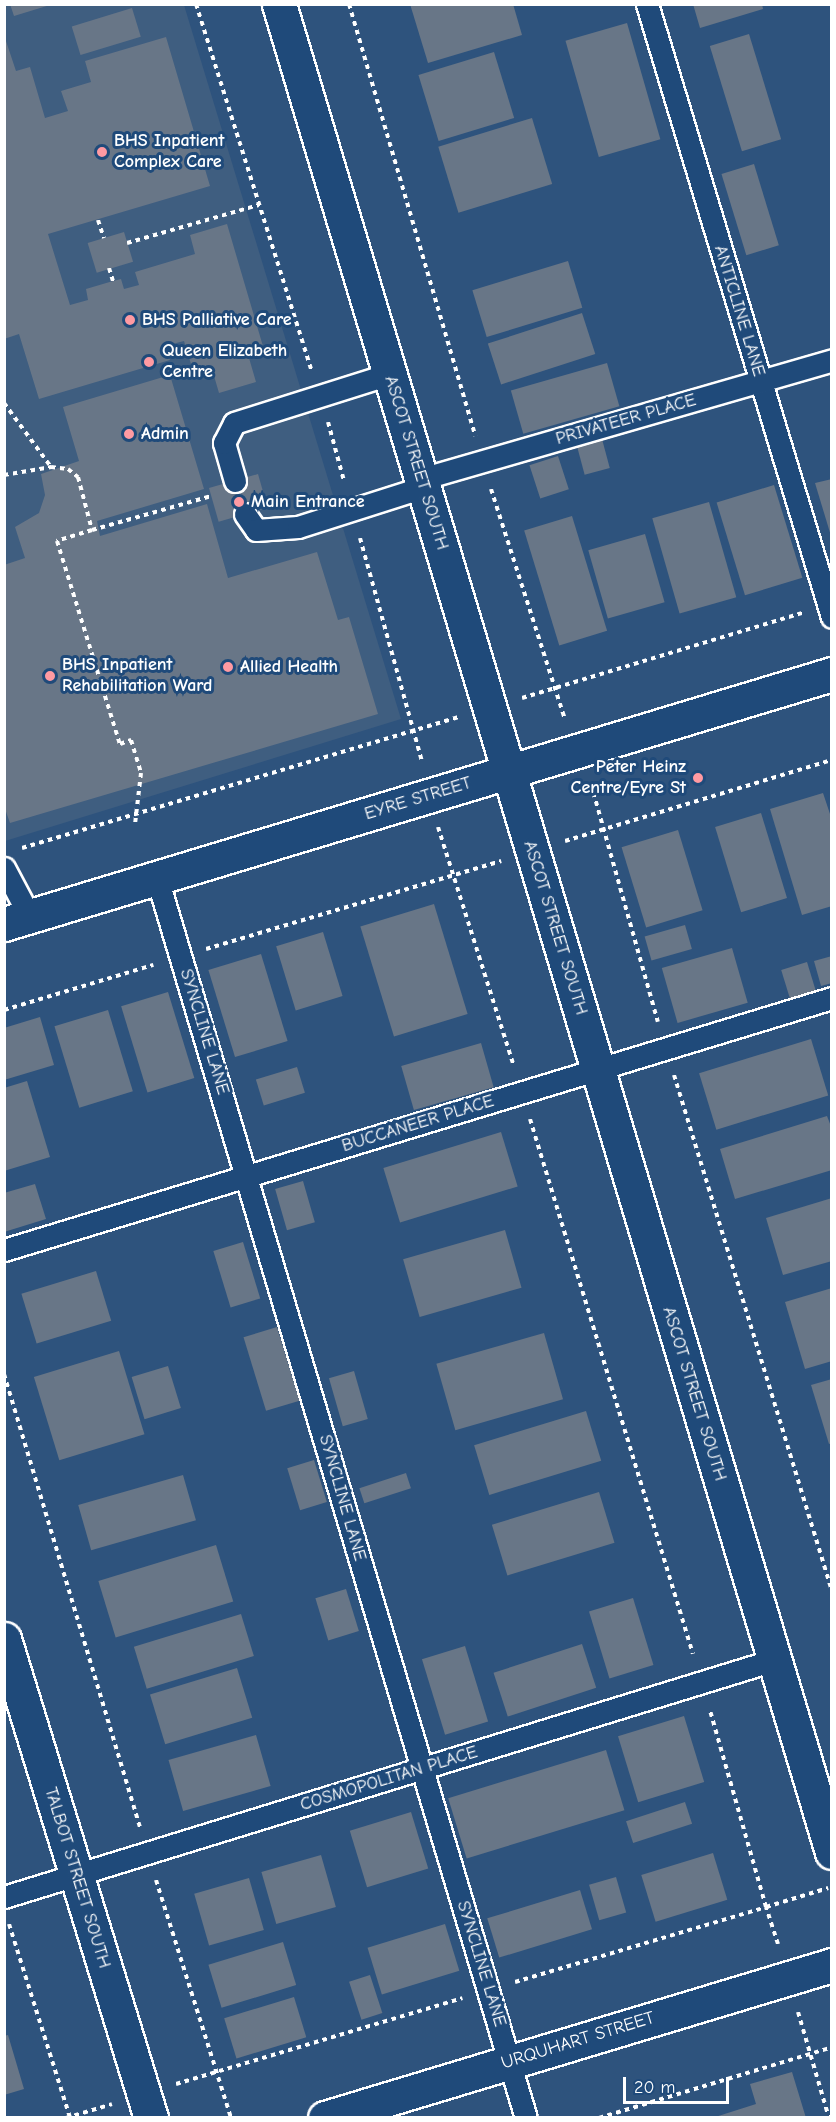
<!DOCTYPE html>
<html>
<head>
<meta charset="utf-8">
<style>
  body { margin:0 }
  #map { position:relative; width:836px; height:2122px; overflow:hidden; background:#2e537d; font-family:"Comic Neue",sans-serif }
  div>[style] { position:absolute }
  .built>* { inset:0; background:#3f5e80 }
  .building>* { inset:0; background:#687687; transform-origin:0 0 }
  .path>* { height:4px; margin-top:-2px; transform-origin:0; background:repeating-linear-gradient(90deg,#fff 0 4.5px,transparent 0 9px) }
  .roads { filter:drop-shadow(2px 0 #fff) drop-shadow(-2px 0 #fff) drop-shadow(0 2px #fff) drop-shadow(0 -2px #fff) }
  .service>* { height:21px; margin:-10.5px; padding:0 10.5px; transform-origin:10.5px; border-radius:10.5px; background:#1f4a7a }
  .minor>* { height:33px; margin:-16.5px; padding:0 16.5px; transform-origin:16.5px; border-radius:16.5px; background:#1f4a7a }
  .secondary>* { height:33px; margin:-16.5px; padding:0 16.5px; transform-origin:16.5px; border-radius:16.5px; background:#1f4a7a }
  .dots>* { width:16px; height:16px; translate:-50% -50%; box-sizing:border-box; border:3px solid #1f4a7a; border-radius:50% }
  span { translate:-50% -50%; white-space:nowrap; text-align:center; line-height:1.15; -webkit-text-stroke:6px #1f4a7a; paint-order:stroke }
  .poi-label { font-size:18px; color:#fff; font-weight:700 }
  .left { translate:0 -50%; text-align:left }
  .right { translate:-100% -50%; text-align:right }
  .street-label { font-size:18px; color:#fff }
  .frame { position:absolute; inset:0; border:6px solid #fff; pointer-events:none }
  .scale { position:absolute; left:623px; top:2077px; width:106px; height:27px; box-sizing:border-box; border:3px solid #fff; border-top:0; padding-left:8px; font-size:18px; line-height:21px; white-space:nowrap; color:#fff; -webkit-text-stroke:4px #1f4a7a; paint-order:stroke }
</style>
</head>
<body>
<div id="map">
  <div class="built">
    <div style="clip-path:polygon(5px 5px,184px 5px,401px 719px,5px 841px)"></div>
  </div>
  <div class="building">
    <div style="clip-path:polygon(10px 4px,50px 4px,50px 5px,14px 16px)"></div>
    <div style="clip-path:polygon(410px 4px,513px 4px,522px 35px,428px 63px)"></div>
    <div style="clip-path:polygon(693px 4px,762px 4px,763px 9px,700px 28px)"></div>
    <div style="left:132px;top:8px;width:30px;height:63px;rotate:73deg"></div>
    <div style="left:627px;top:23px;width:121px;height:64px;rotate:74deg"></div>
    <div style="left:749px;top:34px;width:110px;height:41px;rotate:73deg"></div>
    <div style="clip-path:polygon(4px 35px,16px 71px,30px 67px,45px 118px,68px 111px,61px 91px,91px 82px,85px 61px,166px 37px,210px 186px,48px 234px,70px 305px,88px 300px,86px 289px,113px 281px,121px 279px,124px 289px,139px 285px,135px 272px,195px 254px,190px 235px,227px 224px,265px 353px,249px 358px,256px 382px,219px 393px,212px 369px,194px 374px,184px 341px,165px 346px,170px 360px,39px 399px,19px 334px,4px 339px)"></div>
    <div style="left:494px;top:52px;width:69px;height:79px;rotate:73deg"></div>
    <div style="left:532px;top:118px;width:69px;height:98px;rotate:73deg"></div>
    <div style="left:754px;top:164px;width:85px;height:34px;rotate:73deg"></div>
    <div style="left:124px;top:232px;width:31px;height:38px;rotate:73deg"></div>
    <div style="left:568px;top:261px;width:49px;height:100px;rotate:73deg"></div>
    <div style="left:582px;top:313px;width:43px;height:99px;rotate:72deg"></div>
    <div style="left:607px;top:363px;width:45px;height:100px;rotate:74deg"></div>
    <div style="clip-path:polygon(170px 375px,204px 489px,97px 521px,100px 536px,207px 504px,228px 578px,317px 552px,338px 620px,349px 617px,378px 714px,10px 823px,4px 806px,4px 565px,25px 558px,15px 527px,39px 513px,45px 495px,41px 474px,79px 461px,63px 407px)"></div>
    <div style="left:602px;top:439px;width:30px;height:26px;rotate:75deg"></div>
    <div style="left:558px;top:456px;width:35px;height:30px;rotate:72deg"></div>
    <div style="left:258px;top:474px;width:35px;height:51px;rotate:74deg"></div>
    <div style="clip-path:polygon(832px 479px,832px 536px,831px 536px,815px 483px)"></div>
    <div style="left:774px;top:485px;width:97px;height:60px;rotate:73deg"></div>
    <div style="left:709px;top:502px;width:99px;height:59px;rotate:74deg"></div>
    <div style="left:572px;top:516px;width:120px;height:50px;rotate:73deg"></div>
    <div style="left:645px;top:534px;width:71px;height:59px;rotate:74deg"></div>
    <div style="clip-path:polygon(823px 793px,832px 820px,832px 906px,802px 915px,770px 809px)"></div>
    <div style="left:761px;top:813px;width:89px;height:48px;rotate:73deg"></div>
    <div style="left:678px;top:830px;width:84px;height:59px;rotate:73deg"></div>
    <div style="left:434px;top:904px;width:115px;height:77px;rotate:73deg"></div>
    <div style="left:685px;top:925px;width:25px;height:42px;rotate:74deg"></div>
    <div style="left:323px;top:932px;width:67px;height:49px;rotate:73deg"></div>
    <div style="left:732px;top:948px;width:57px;height:73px;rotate:74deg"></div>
    <div style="left:261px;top:954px;width:91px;height:55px;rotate:73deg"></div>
    <div style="clip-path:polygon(832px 956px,832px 983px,821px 986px,814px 961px)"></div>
    <div style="left:807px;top:962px;width:30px;height:27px;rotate:73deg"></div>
    <div style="left:168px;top:992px;width:90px;height:49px;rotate:73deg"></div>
    <div style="left:108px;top:1010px;width:85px;height:56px;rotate:73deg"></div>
    <div style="clip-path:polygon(40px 1017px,54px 1065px,4px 1080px,4px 1028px)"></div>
    <div style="left:811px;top:1039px;width:59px;height:117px;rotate:73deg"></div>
    <div style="left:481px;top:1043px;width:46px;height:83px;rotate:74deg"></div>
    <div style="left:297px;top:1067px;width:27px;height:43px;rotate:73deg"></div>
    <div style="clip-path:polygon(27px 1081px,50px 1157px,4px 1171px,4px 1088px)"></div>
    <div style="clip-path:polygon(827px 1116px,832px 1129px,832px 1170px,735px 1199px,720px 1149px)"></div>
    <div style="left:501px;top:1132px;width:57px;height:123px;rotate:73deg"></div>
    <div style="left:303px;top:1181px;width:43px;height:29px;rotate:74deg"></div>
    <div style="clip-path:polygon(35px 1184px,46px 1219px,4px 1232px,4px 1193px)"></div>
    <div style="clip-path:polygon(832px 1198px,832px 1261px,783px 1275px,766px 1218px)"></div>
    <div style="left:505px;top:1230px;width:60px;height:106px;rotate:74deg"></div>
    <div style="left:243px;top:1242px;width:59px;height:31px;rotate:73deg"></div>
    <div style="left:96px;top:1271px;width:52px;height:78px;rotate:73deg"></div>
    <div style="clip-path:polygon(832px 1288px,832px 1361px,805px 1369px,785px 1302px)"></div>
    <div style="left:277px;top:1327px;width:77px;height:35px;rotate:73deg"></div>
    <div style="left:544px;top:1333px;width:69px;height:112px;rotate:74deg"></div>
    <div style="left:119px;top:1351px;width:87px;height:89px;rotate:73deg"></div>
    <div style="left:168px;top:1366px;width:44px;height:38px;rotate:73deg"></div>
    <div style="left:354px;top:1371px;width:50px;height:26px;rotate:74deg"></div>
    <div style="clip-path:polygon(832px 1379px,832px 1443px,829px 1444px,811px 1385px)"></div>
    <div style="left:586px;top:1411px;width:52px;height:117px;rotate:73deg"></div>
    <div style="left:314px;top:1460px;width:44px;height:28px;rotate:73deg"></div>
    <div style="left:406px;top:1473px;width:16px;height:49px;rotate:72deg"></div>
    <div style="left:183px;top:1475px;width:47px;height:109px;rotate:74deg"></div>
    <div style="left:599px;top:1492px;width:53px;height:112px;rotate:73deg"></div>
    <div style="left:216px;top:1545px;width:59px;height:123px;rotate:73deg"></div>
    <div style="left:346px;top:1589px;width:44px;height:32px;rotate:73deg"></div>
    <div style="left:633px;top:1598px;width:70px;height:46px;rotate:73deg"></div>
    <div style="left:241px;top:1614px;width:44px;height:112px;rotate:73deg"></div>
    <div style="left:582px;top:1644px;width:46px;height:93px;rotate:72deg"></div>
    <div style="left:465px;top:1646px;width:79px;height:45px;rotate:73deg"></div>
    <div style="left:237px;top:1668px;width:52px;height:91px;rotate:73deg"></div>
    <div style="left:684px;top:1716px;width:69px;height:69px;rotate:73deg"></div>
    <div style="left:256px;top:1735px;width:53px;height:91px;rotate:74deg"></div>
    <div style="left:606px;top:1750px;width:63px;height:165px;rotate:73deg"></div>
    <div style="left:685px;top:1802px;width:23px;height:62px;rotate:72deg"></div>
    <div style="left:411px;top:1812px;width:59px;height:64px;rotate:73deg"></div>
    <div style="left:713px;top:1853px;width:49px;height:75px;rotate:73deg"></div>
    <div style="left:321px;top:1855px;width:54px;height:62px;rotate:74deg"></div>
    <div style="left:616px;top:1877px;width:37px;height:28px;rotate:74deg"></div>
    <div style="left:249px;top:1878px;width:54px;height:57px;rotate:74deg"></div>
    <div style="left:580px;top:1890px;width:41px;height:97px;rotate:73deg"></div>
    <div style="left:445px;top:1924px;width:49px;height:81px;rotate:73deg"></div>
    <div style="left:283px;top:1942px;width:45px;height:78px;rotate:73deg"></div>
    <div style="left:370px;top:1975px;width:40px;height:22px;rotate:72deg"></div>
    <div style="left:294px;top:1997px;width:42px;height:73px;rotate:73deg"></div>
    <div style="clip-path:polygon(8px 2035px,24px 2089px,4px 2095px,4px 2036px)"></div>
    <div style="clip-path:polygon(792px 2072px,806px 2118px,712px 2118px,756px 2104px,750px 2084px)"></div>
  </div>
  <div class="path">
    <div style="left:196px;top:4px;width:383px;rotate:72.5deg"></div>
    <div style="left:349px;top:4px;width:450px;rotate:73.7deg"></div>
    <div style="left:98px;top:220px;width:19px;rotate:72deg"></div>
    <div style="left:127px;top:243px;width:137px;rotate:-16.1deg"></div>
    <div style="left:109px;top:268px;width:14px;rotate:73deg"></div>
    <div style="left:4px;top:403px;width:79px;rotate:53.7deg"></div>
    <div style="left:51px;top:467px;width:17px;rotate:7deg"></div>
    <div style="left:68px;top:469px;width:13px;rotate:39deg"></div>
    <div style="left:78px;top:477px;width:55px;rotate:75.2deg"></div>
    <div style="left:92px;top:530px;width:124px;rotate:-15.9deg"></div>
    <div style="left:328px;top:422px;width:61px;rotate:74.8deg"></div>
    <div style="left:4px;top:475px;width:48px;rotate:-9.7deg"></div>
    <div style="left:491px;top:489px;width:242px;rotate:72.2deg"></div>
    <div style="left:92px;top:530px;width:37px;rotate:163deg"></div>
    <div style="left:57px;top:541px;width:213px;rotate:72.8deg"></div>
    <div style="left:120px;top:744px;width:12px;rotate:-20deg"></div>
    <div style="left:131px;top:740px;width:34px;rotate:73deg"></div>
    <div style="left:141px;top:773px;width:51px;rotate:96.7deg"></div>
    <div style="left:360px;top:538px;width:232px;rotate:74.5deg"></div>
    <div style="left:522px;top:698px;width:293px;rotate:-16.9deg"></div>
    <div style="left:591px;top:784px;width:247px;rotate:74.3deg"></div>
    <div style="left:438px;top:827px;width:251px;rotate:72.4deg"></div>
    <div style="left:565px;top:841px;width:279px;rotate:-16.9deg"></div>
    <div style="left:22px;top:848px;width:455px;rotate:-16.7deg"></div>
    <div style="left:206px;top:949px;width:308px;rotate:-16.6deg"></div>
    <div style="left:4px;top:1010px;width:156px;rotate:-16.8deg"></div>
    <div style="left:674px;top:1075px;width:540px;rotate:72.98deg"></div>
    <div style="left:530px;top:1119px;width:559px;rotate:73.06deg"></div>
    <div style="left:4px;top:1374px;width:473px;rotate:73.3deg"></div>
    <div style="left:156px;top:1880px;width:250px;rotate:72.5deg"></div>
    <div style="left:9px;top:1924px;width:203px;rotate:72.5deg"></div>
    <div style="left:778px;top:1944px;width:39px;rotate:-108deg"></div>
    <div style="left:766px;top:1907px;width:65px;rotate:-17deg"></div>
    <div style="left:515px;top:1982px;width:262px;rotate:-16.6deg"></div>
    <div style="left:766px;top:1907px;width:205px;rotate:-105.9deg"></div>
    <div style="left:798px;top:2012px;width:110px;rotate:73.7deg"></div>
    <div style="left:176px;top:2084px;width:299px;rotate:-16.7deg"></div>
    <div style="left:66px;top:2118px;width:48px;rotate:-16.9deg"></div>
    <div style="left:599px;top:2118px;width:244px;rotate:-16.9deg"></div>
  </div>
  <div class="roads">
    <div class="service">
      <div style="left:647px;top:4px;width:640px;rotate:73.21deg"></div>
      <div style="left:421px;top:479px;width:428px;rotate:-16.1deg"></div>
      <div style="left:235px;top:481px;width:40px;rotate:-106deg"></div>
      <div style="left:224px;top:443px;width:22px;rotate:-63deg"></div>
      <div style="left:234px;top:423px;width:163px;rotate:-17.5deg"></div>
      <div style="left:245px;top:514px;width:19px;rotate:55deg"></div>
      <div style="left:256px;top:530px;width:42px;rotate:-4.1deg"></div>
      <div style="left:298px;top:527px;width:131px;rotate:-17.7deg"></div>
      <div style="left:4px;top:868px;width:55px;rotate:62deg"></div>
      <div style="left:157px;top:878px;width:1294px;rotate:73.43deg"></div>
      <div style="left:4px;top:1250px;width:865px;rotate:-16.93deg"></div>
      <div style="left:4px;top:1897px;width:806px;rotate:-17.11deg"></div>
    </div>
    <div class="minor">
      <div style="left:279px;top:4px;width:1929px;rotate:73.34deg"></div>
      <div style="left:4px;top:1639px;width:501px;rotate:72.94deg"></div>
      <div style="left:325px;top:2118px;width:530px;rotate:-16.79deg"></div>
    </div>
    <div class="secondary">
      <div style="left:4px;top:924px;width:865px;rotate:-16.8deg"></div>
    </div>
  </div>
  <div class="dots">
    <div style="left:102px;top:152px;background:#ff9aa2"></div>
    <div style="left:130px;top:320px;background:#ff9aa2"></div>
    <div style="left:149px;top:362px;background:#ff9aa2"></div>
    <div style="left:129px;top:434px;background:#ff9aa2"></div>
    <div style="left:239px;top:502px;background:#ff9aa2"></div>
    <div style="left:228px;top:667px;background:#ff9aa2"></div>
    <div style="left:50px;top:676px;background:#ff9aa2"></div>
    <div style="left:698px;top:778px;background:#ff9aa2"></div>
  </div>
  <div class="poi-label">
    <span class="left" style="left:114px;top:152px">BHS Inpatient<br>Complex Care</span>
    <span class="left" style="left:142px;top:320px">BHS Palliative Care</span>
    <span class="left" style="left:162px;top:362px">Queen Elizabeth<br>Centre</span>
    <span class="left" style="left:141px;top:434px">Admin</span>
    <span class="left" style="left:251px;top:502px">Main Entrance</span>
    <span class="left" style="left:62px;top:676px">BHS Inpatient<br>Rehabilitation Ward</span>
    <span class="left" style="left:240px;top:667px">Allied Health</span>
    <span class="right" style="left:686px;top:778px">Peter Heinz<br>Centre/Eyre St</span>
  </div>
  <div class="street-label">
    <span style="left:739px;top:311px;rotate:73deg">ANTICLINE LANE</span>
    <span style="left:626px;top:420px;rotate:-16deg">PRIVATEER PLACE</span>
    <span style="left:416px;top:463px;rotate:73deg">ASCOT STREET SOUTH</span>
    <span style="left:418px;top:799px;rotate:-17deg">EYRE STREET</span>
    <span style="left:555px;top:928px;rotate:73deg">ASCOT STREET SOUTH</span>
    <span style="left:204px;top:1032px;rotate:73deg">SYNCLINE LANE</span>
    <span style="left:418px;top:1124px;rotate:-17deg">BUCCANEER PLACE</span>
    <span style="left:694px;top:1394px;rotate:73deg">ASCOT STREET SOUTH</span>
    <span style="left:342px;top:1498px;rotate:74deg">SYNCLINE LANE</span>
    <span style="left:389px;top:1779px;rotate:-17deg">COSMOPOLITAN PLACE</span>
    <span style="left:77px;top:1878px;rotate:73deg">TALBOT STREET SOUTH</span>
    <span style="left:481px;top:1964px;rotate:73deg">SYNCLINE LANE</span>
    <span style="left:578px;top:2041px;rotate:-17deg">URQUHART STREET</span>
  </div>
  <div class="frame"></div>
  <div class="scale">20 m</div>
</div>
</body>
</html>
